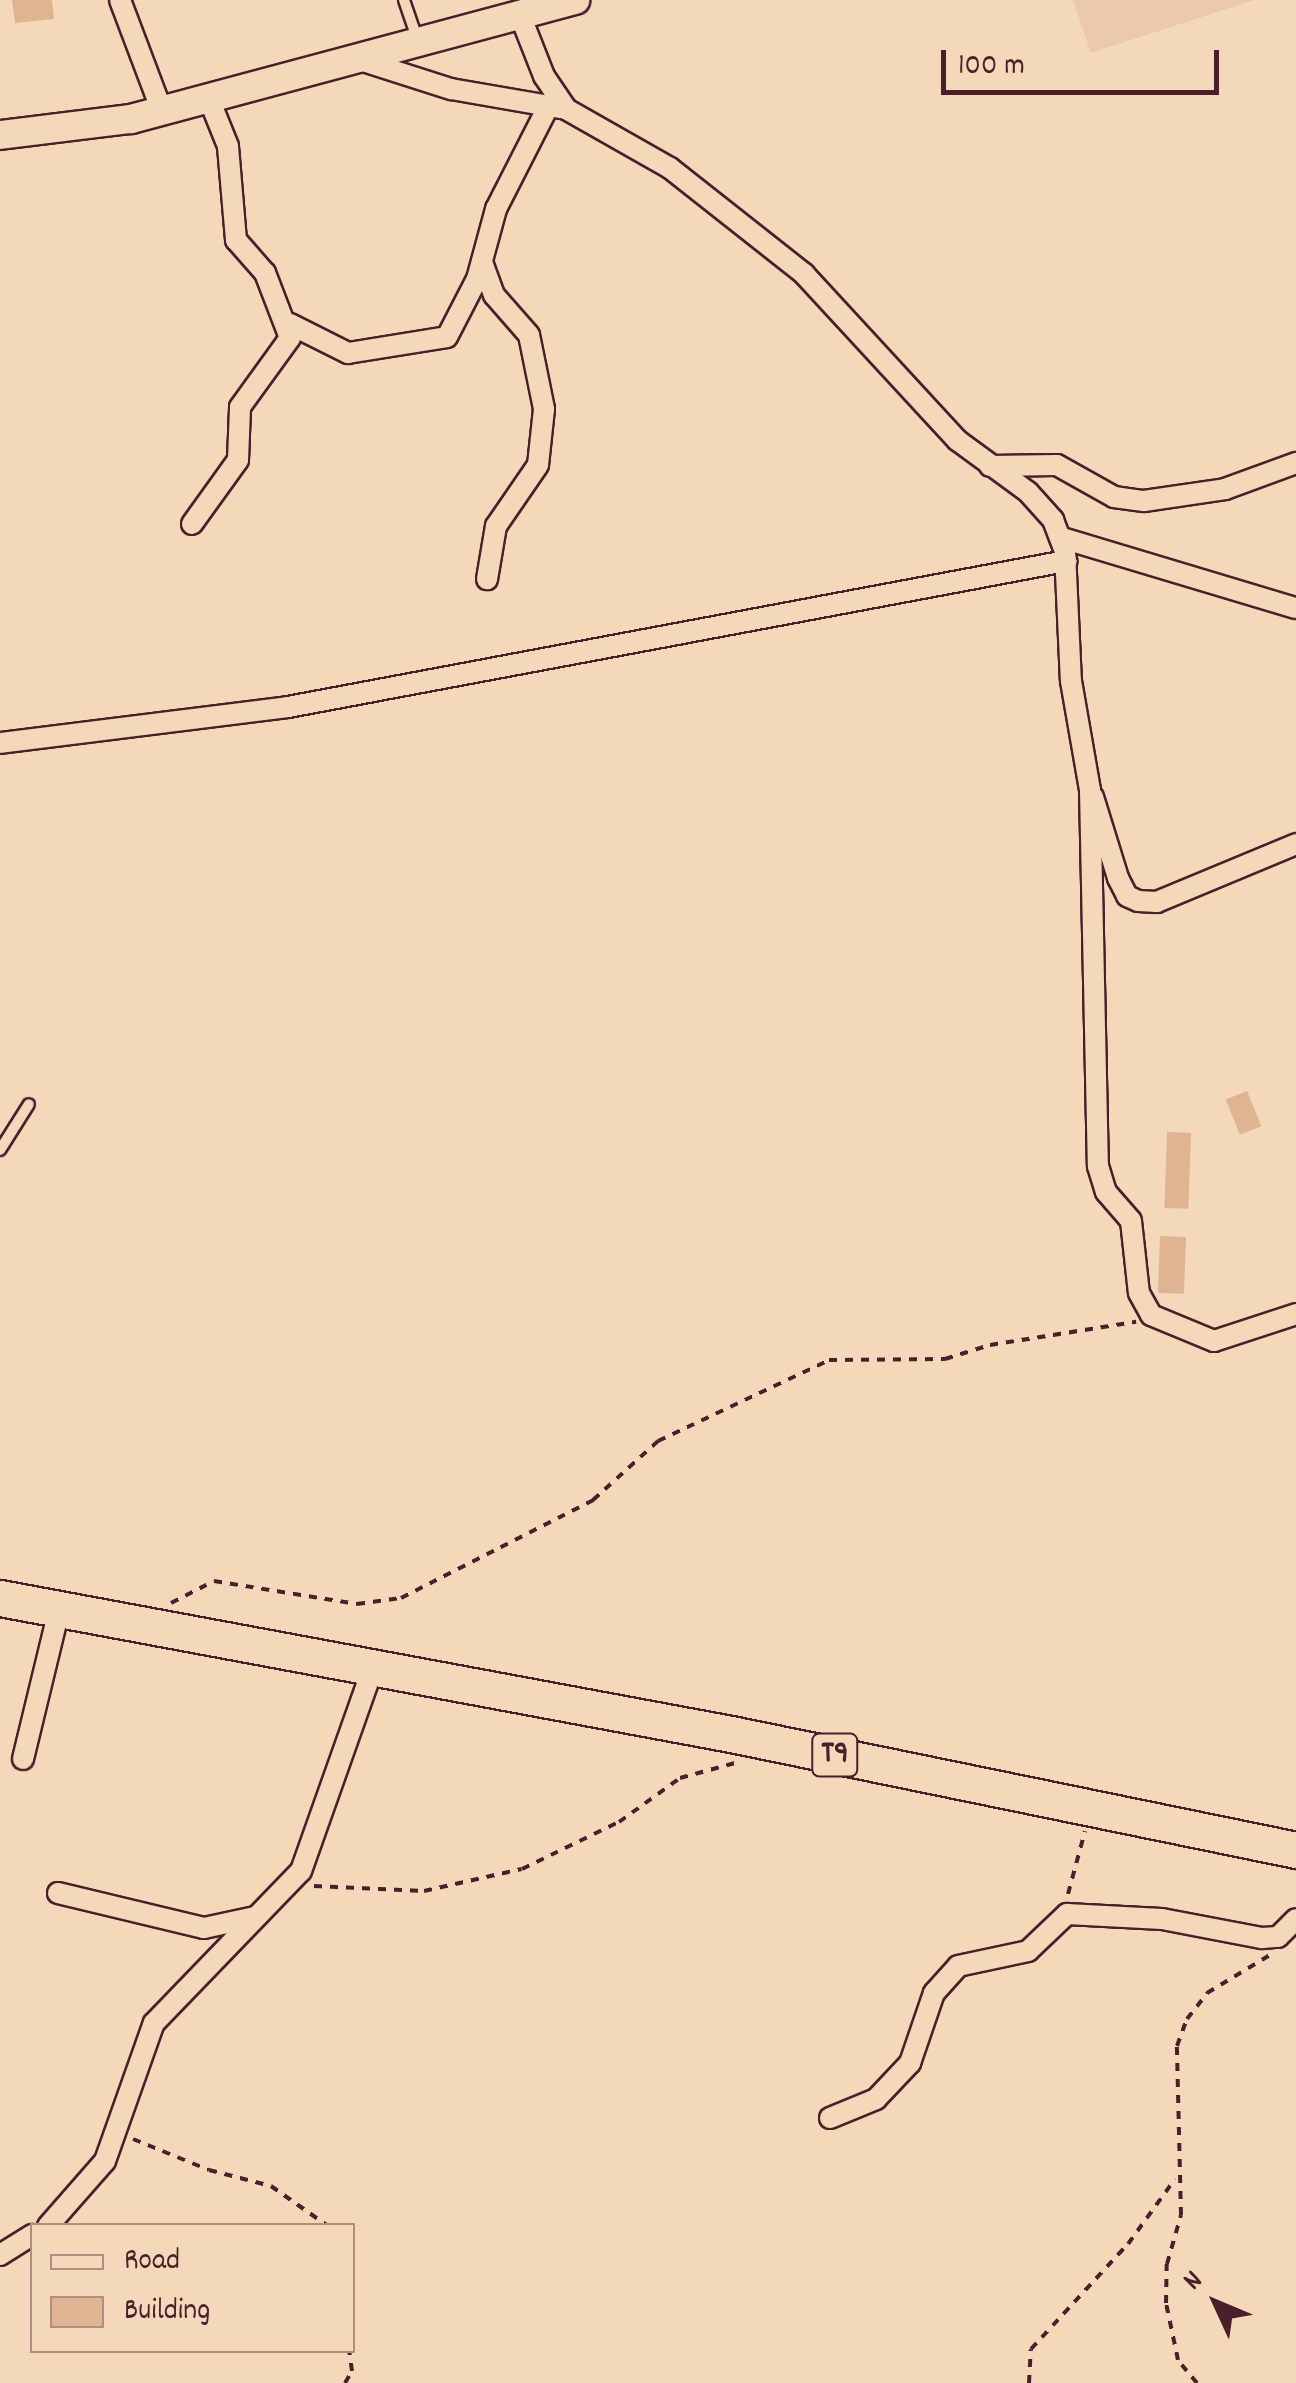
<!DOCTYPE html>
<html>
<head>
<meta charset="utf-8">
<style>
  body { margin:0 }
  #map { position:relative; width:1296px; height:2383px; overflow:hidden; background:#f3d9ba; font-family:Dekko,sans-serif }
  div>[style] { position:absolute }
  .built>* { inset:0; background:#eacaab }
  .building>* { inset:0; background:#e0b492; transform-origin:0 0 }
  .path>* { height:4px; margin-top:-2px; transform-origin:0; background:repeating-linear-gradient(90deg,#4a1f2b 0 8px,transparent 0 16px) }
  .roads { filter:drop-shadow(2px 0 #4a1f2b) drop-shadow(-2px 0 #4a1f2b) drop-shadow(0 2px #4a1f2b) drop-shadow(0 -2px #4a1f2b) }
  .lane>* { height:10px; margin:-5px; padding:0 5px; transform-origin:5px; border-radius:5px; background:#f3d9ba }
  .street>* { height:20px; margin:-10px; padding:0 10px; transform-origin:10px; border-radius:10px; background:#f3d9ba }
  .secondary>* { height:28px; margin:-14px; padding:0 14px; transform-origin:14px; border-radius:14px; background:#f3d9ba }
  .highway>* { height:35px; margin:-17.5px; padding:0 17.5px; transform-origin:17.5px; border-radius:17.5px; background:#f3d9ba }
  span { translate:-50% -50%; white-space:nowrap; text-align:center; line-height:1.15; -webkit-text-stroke:8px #f3d9ba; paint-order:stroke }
  .shield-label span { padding:2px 8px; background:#f3d9ba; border:2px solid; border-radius:8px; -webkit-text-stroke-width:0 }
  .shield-label { font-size:32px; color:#4a1f2b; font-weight:700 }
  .legend { position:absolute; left:30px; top:2223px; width:325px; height:130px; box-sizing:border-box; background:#f3d9ba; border:2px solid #af8f81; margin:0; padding:12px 18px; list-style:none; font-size:30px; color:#4a1f2b }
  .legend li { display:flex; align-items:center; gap:20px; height:50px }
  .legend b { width:50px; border:2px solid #af8f81 }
  .north { position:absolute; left:1166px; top:2253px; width:100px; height:100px; -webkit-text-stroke:8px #f3d9ba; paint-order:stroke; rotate:314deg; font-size:28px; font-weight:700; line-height:40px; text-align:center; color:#4a1f2b }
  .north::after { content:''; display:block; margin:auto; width:35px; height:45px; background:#4a1f2b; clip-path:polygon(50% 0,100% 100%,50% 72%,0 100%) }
  .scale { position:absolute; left:941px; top:50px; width:278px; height:45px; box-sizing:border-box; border:5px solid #4a1f2b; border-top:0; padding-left:12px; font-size:30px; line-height:35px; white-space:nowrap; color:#4a1f2b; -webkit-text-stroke:8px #f3d9ba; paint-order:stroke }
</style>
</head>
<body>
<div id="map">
  <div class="built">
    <div style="clip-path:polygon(1073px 0,1254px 0,1091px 53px)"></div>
  </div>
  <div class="building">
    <div style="clip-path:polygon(12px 0,52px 0,54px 19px,15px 23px)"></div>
    <div style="left:1247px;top:1091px;width:38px;height:23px;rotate:68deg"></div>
    <div style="left:1167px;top:1132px;width:24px;height:76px;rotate:2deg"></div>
    <div style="left:1160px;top:1236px;width:26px;height:57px;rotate:2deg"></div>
  </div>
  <div class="path">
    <div style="left:171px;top:1603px;width:48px;rotate:-27.1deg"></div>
    <div style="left:214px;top:1581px;width:145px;rotate:9.1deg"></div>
    <div style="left:357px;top:1604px;width:44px;rotate:-7.8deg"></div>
    <div style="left:401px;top:1598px;width:216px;rotate:-27deg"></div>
    <div style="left:593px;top:1500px;width:88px;rotate:-42.2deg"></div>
    <div style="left:658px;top:1441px;width:189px;rotate:-25.3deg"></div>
    <div style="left:829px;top:1360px;width:116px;rotate:-0.5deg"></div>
    <div style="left:945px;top:1359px;width:47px;rotate:-17.3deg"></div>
    <div style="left:990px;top:1345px;width:148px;rotate:-9deg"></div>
    <div style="left:314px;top:1886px;width:110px;rotate:2.6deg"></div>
    <div style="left:424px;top:1891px;width:100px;rotate:-12.7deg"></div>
    <div style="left:522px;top:1869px;width:108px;rotate:-25.9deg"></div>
    <div style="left:619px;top:1822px;width:75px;rotate:-35.8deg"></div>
    <div style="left:680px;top:1778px;width:57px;rotate:-15.3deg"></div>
    <div style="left:1068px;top:1894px;width:65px;rotate:-74.9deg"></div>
    <div style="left:133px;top:2139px;width:82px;rotate:22.2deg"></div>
    <div style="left:209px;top:2170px;width:64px;rotate:14.5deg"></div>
    <div style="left:271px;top:2186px;width:70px;rotate:35.1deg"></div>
    <div style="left:345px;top:2383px;width:14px;rotate:-60deg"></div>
    <div style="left:352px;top:2371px;width:21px;rotate:-98deg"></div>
    <div style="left:1029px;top:2383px;width:34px;rotate:-87deg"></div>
    <div style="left:1031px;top:2349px;width:143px;rotate:-47.3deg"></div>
    <div style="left:1128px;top:2244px;width:80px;rotate:-54.1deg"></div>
    <div style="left:1197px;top:2383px;width:30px;rotate:-130deg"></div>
    <div style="left:1178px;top:2360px;width:58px;rotate:-101.9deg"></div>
    <div style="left:1166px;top:2303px;width:39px;rotate:-89deg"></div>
    <div style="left:1167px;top:2264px;width:51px;rotate:-74.1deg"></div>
    <div style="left:1181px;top:2215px;width:169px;rotate:-91.4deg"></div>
    <div style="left:1177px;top:2046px;width:29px;rotate:-70deg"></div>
    <div style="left:1187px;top:2019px;width:33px;rotate:-52deg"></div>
    <div style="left:1207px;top:1993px;width:74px;rotate:-31.1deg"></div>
  </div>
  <div class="roads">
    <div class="lane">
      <div style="left:404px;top:0;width:40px;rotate:71.1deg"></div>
      <div style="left:0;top:1150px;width:54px;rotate:-57.8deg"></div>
    </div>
    <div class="street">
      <div style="left:120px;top:0;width:119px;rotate:69.3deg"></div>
      <div style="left:520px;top:15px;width:66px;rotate:68.5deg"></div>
      <div style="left:544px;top:76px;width:40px;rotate:56deg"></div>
      <div style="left:566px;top:109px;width:120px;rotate:29.6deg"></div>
      <div style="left:670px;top:168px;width:171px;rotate:38.3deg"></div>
      <div style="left:804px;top:274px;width:226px;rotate:47.3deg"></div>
      <div style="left:957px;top:440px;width:88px;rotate:36.2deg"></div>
      <div style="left:1028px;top:492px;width:38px;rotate:48deg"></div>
      <div style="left:1053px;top:520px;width:33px;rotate:69deg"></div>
      <div style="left:1065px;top:551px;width:130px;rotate:87.4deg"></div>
      <div style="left:1071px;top:681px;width:111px;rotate:80.1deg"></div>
      <div style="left:1090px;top:790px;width:376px;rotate:88.8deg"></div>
      <div style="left:1098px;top:1166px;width:27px;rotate:73deg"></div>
      <div style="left:1106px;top:1192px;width:38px;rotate:49deg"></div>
      <div style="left:1131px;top:1221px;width:72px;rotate:83.7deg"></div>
      <div style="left:1139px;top:1293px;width:25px;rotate:61deg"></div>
      <div style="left:1151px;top:1315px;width:68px;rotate:22.4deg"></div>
      <div style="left:1214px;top:1341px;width:86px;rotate:-18.2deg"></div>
      <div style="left:360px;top:60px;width:96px;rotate:17.7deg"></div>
      <div style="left:451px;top:89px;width:112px;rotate:9.8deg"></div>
      <div style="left:482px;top:262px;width:35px;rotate:70deg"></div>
      <div style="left:494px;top:295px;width:53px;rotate:48.8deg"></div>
      <div style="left:529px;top:335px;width:76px;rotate:78.5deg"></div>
      <div style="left:544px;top:409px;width:56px;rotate:96.1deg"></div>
      <div style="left:538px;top:465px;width:74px;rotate:124.5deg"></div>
      <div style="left:496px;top:526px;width:54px;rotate:99.6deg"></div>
      <div style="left:290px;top:324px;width:65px;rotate:26.6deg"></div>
      <div style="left:348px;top:353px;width:100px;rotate:-9.2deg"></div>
      <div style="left:447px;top:337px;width:65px;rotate:-62.7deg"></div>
      <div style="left:477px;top:279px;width:73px;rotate:-74.8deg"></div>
      <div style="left:496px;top:209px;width:117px;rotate:-63deg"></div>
      <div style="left:990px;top:466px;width:67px;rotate:-0.9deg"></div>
      <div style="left:1057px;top:465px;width:65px;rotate:29.3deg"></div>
      <div style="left:1114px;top:497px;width:30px;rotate:8deg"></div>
      <div style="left:1144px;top:501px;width:82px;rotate:-8.4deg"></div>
      <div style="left:1225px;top:489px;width:76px;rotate:-20.1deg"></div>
      <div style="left:192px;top:524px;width:79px;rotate:-54.3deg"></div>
      <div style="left:238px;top:460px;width:53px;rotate:-87.8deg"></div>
      <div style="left:240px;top:407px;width:85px;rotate:-54.1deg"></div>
      <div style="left:290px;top:338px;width:70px;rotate:-111deg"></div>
      <div style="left:265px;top:273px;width:44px;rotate:-131.3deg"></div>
      <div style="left:236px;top:240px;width:94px;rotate:-94.9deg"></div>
      <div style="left:228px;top:146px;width:51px;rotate:-112deg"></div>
      <div style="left:1062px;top:538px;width:244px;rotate:16.7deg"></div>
      <div style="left:0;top:743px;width:290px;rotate:-7.1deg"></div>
      <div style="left:288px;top:707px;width:792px;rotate:-10.63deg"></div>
      <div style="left:1093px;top:797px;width:85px;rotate:72.8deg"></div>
      <div style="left:1118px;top:878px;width:20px;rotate:63deg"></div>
      <div style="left:1127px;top:896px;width:12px;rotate:24deg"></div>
      <div style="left:1138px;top:901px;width:19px;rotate:3deg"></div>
      <div style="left:1157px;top:902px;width:151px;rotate:-22.6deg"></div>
      <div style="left:23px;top:1759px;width:153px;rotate:-76.4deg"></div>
      <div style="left:58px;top:1893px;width:150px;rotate:13.5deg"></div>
      <div style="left:204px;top:1928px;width:52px;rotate:-12.2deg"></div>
      <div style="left:830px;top:2118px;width:50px;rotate:-22.4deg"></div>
      <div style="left:876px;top:2099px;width:50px;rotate:-46.6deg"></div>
      <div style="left:910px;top:2063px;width:74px;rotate:-71.1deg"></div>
      <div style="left:934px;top:1993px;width:36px;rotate:-48deg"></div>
      <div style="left:958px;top:1966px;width:72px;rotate:-12.1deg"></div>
      <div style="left:1028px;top:1951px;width:54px;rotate:-43.5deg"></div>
      <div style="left:1067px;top:1914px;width:95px;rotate:3deg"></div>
      <div style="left:1162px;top:1919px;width:102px;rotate:10.8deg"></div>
      <div style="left:1262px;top:1938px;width:16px;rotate:-4deg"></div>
      <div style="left:1278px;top:1937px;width:25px;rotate:-45deg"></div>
      <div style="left:48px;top:2226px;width:86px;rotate:-48.8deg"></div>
      <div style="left:105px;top:2161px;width:146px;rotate:-70.5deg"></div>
      <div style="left:154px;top:2023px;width:211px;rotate:-46deg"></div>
      <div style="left:301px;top:1871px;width:215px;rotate:-70.5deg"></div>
      <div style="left:0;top:2255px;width:38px;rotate:-32deg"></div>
    </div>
    <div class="secondary">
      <div style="left:0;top:135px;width:132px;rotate:-7deg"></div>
      <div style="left:131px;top:119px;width:460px;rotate:-15deg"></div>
    </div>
    <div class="highway">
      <div style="left:0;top:1598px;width:744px;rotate:10.54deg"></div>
      <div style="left:731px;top:1734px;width:577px;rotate:11.6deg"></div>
    </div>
  </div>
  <div class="shield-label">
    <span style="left:835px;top:1755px">T9</span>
  </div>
  <ul class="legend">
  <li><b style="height:12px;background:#f3d9ba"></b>Road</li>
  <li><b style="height:28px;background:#e0b492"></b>Building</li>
  </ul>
  <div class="north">N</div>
  <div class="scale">100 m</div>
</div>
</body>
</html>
